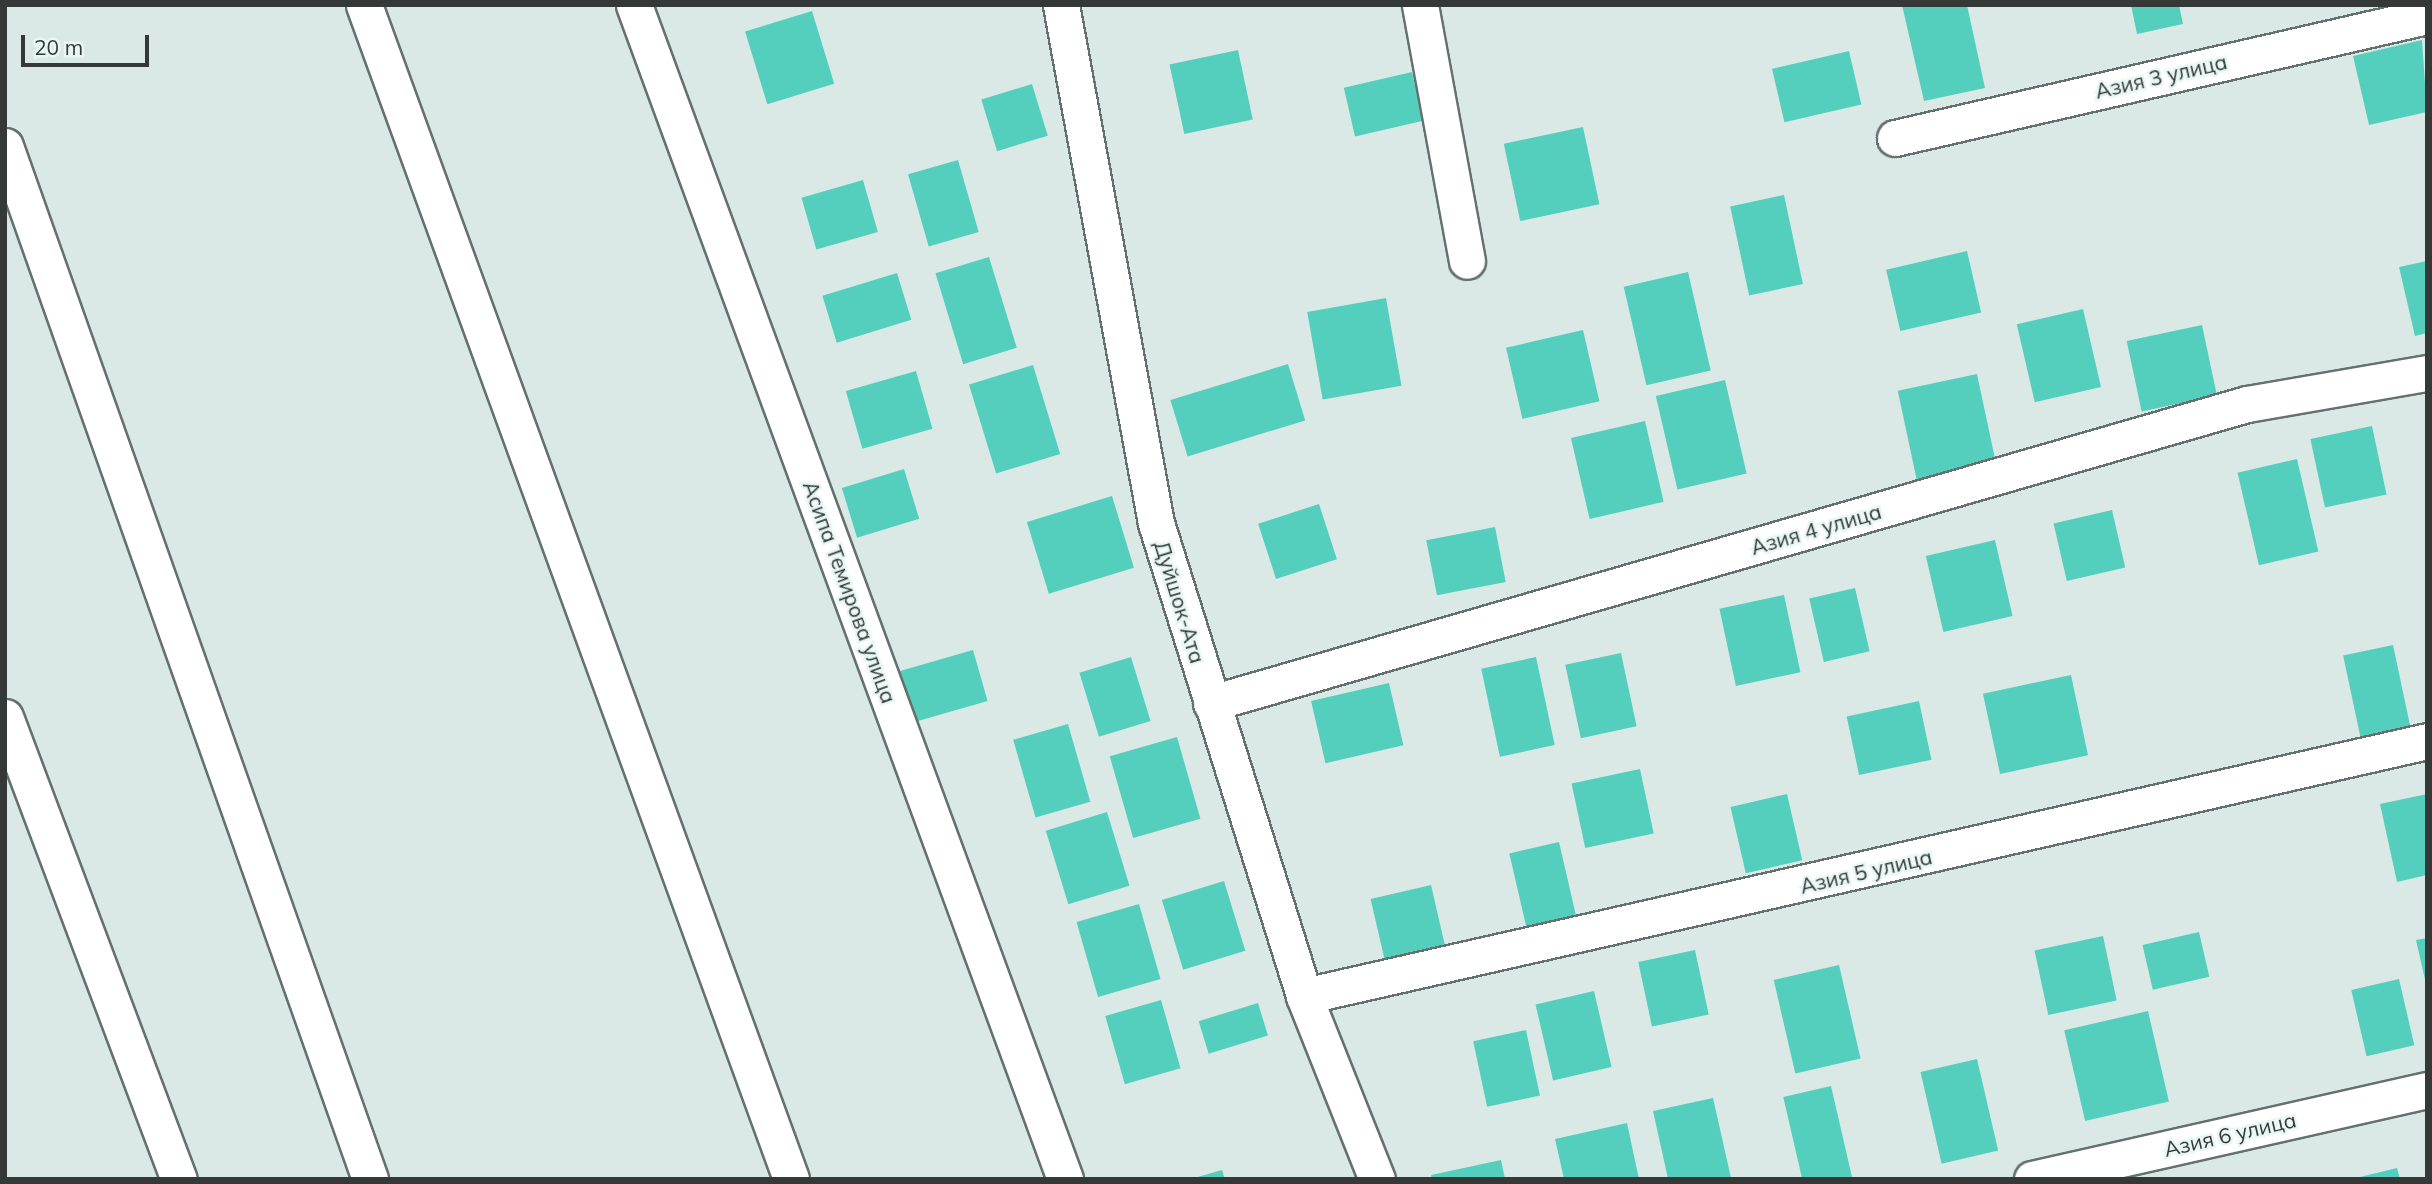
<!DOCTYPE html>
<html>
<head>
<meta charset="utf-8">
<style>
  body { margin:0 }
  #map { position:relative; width:2432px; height:1184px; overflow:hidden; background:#dbe9e6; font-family:Mulish,sans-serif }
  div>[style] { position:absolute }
  .building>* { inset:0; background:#55cfbd; transform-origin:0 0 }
  .roads { filter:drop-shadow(2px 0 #64716e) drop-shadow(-2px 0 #64716e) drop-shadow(0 2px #64716e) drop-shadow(0 -2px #64716e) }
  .street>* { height:35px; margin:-17.5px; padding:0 17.5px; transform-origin:17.5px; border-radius:17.5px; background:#fff }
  span { translate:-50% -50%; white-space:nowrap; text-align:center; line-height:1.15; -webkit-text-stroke:5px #e8f7f4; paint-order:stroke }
  .street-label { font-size:21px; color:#343938 }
  .frame { position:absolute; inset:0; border:7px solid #343938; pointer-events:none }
  .scale { position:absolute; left:21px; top:35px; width:128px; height:32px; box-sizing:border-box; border:4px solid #343938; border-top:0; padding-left:9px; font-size:21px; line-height:24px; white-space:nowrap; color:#343938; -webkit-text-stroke:5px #e8f7f4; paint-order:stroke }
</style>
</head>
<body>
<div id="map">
  <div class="building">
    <div style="clip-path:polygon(1902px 5px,1967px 5px,1985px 88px,1924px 101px)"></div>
    <div style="clip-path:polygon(2131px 5px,2179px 5px,2183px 24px,2137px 34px)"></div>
    <div style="left:812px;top:11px;width:76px;height:70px;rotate:73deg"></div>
    <div style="clip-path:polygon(2422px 40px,2427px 112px,2369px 125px,2353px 56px)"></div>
    <div style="left:1238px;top:50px;width:71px;height:70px;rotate:78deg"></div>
    <div style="left:1849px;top:51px;width:55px;height:79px;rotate:77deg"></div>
    <div style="left:1412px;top:72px;width:50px;height:70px;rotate:77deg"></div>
    <div style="left:1032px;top:84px;width:54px;height:53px;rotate:73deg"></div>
    <div style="left:1583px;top:127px;width:79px;height:81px;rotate:78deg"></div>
    <div style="left:958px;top:160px;width:75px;height:52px;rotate:74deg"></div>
    <div style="left:863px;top:180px;width:54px;height:64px;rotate:74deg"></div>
    <div style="left:1784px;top:195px;width:91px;height:55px;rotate:78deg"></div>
    <div style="left:1967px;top:251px;width:63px;height:83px;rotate:77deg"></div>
    <div style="left:989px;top:257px;width:95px;height:56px;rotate:73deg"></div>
    <div style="clip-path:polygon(2427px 261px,2427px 333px,2415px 336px,2399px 267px)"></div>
    <div style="left:1688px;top:272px;width:101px;height:66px;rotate:77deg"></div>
    <div style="left:897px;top:273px;width:49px;height:78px;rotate:73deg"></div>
    <div style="left:1386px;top:298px;width:89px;height:80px;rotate:80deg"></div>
    <div style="left:2083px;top:309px;width:80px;height:68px;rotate:77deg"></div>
    <div style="left:2202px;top:325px;width:72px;height:77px;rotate:78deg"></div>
    <div style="left:1583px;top:330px;width:73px;height:79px;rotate:77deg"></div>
    <div style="left:1288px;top:364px;width:59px;height:123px;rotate:73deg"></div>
    <div style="left:1033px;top:365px;width:93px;height:67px;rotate:73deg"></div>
    <div style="left:916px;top:371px;width:60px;height:73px;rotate:74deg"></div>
    <div style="left:1977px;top:374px;width:91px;height:81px;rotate:78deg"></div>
    <div style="left:1725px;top:380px;width:96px;height:71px;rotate:77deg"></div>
    <div style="left:1645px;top:421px;width:83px;height:76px;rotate:77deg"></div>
    <div style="left:2372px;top:426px;width:70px;height:63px;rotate:78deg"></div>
    <div style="left:2297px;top:459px;width:95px;height:61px;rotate:77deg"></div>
    <div style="left:904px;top:469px;width:52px;height:65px;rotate:73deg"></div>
    <div style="left:1112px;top:496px;width:75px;height:89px;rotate:73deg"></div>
    <div style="left:1319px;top:504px;width:58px;height:64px;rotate:72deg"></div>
    <div style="left:2112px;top:510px;width:59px;height:60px;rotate:77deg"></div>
    <div style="left:1495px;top:527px;width:56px;height:70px;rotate:79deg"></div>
    <div style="left:1995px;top:540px;width:78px;height:71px;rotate:77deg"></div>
    <div style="left:1855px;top:588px;width:65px;height:47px;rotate:77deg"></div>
    <div style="left:1784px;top:595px;width:79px;height:66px;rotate:78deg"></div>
    <div style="left:2393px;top:645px;width:84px;height:51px;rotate:78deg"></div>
    <div style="left:973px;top:650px;width:53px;height:76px;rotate:74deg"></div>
    <div style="left:1621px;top:653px;width:75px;height:57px;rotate:78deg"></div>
    <div style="left:1131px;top:657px;width:67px;height:54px;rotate:73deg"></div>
    <div style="left:1536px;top:657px;width:90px;height:56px;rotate:78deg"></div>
    <div style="left:2071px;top:675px;width:82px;height:90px;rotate:78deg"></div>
    <div style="left:1389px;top:683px;width:64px;height:80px;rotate:77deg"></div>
    <div style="left:1919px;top:701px;width:60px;height:74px;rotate:78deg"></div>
    <div style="left:1068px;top:724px;width:81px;height:57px;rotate:74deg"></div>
    <div style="left:1177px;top:737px;width:85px;height:70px;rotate:74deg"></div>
    <div style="left:1640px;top:769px;width:66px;height:70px;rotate:78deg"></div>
    <div style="left:1787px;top:794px;width:68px;height:58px;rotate:77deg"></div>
    <div style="clip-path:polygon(2427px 794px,2427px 875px,2397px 882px,2380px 804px)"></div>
    <div style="left:1107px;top:812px;width:77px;height:64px;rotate:73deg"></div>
    <div style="left:1559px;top:842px;width:78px;height:51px;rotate:77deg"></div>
    <div style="left:1224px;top:881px;width:73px;height:65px;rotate:73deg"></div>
    <div style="left:1431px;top:885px;width:62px;height:62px;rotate:77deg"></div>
    <div style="left:1139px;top:904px;width:78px;height:65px;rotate:74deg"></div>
    <div style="left:2199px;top:932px;width:46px;height:58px;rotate:77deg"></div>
    <div style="left:2103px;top:936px;width:66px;height:70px;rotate:78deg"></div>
    <div style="clip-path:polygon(2427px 938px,2427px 984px,2426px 984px,2416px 940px)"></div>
    <div style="left:1695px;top:950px;width:66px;height:58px;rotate:78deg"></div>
    <div style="left:1839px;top:965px;width:96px;height:67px;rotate:77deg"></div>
    <div style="left:2399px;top:979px;width:68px;height:49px;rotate:77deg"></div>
    <div style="left:1594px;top:991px;width:78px;height:60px;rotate:77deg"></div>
    <div style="left:1161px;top:1000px;width:71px;height:58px;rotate:74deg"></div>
    <div style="left:1258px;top:1003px;width:34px;height:62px;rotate:73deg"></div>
    <div style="left:2148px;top:1011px;width:93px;height:86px;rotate:77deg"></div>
    <div style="left:1526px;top:1030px;width:67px;height:54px;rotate:78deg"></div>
    <div style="left:1977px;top:1059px;width:94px;height:58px;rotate:77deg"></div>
    <div style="left:1831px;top:1086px;width:95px;height:49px;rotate:77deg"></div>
    <div style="clip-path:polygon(1713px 1098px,1731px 1178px,1668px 1179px,1653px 1111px)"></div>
    <div style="clip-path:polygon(1627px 1123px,1639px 1179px,1564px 1179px,1555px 1139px)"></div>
    <div style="clip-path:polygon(1501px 1160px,1505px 1179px,1432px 1179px,1431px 1175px)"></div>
    <div style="clip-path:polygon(2397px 1168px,2400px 1179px,2357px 1179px,2356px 1178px)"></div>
    <div style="clip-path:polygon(1222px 1170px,1225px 1179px,1194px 1179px,1194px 1178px)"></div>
  </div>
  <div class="roads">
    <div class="street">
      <div style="left:364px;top:5px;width:1249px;rotate:70.01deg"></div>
      <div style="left:634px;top:5px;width:1251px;rotate:69.84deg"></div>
      <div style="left:1061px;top:5px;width:527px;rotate:79.61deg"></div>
      <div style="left:1156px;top:523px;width:496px;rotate:72.6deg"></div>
      <div style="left:1304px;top:996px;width:197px;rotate:68.3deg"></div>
      <div style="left:1420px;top:5px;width:260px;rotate:79.6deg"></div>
      <div style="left:1895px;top:138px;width:546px;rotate:-12.92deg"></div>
      <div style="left:5px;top:146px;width:1096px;rotate:70.54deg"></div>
      <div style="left:1211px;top:703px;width:1078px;rotate:-16.1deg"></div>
      <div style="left:2247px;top:404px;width:183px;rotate:-9.8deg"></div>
      <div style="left:5px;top:717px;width:494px;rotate:69.4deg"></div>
      <div style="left:1304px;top:996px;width:1152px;rotate:-12.79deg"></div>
      <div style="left:2032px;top:1179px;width:405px;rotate:-12.7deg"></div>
    </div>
  </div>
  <div class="street-label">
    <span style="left:2161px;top:76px;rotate:-13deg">Азия 3 улица</span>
    <span style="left:1816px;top:529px;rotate:-16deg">Азия 4 улица</span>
    <span style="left:850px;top:592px;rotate:70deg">Асипа Темирова улица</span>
    <span style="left:1180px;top:602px;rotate:73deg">Дуйшок-Ата</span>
    <span style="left:1866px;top:871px;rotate:-13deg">Азия 5 улица</span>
    <span style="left:2230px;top:1134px;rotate:-13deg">Азия 6 улица</span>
  </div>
  <div class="frame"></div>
  <div class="scale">20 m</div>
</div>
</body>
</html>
